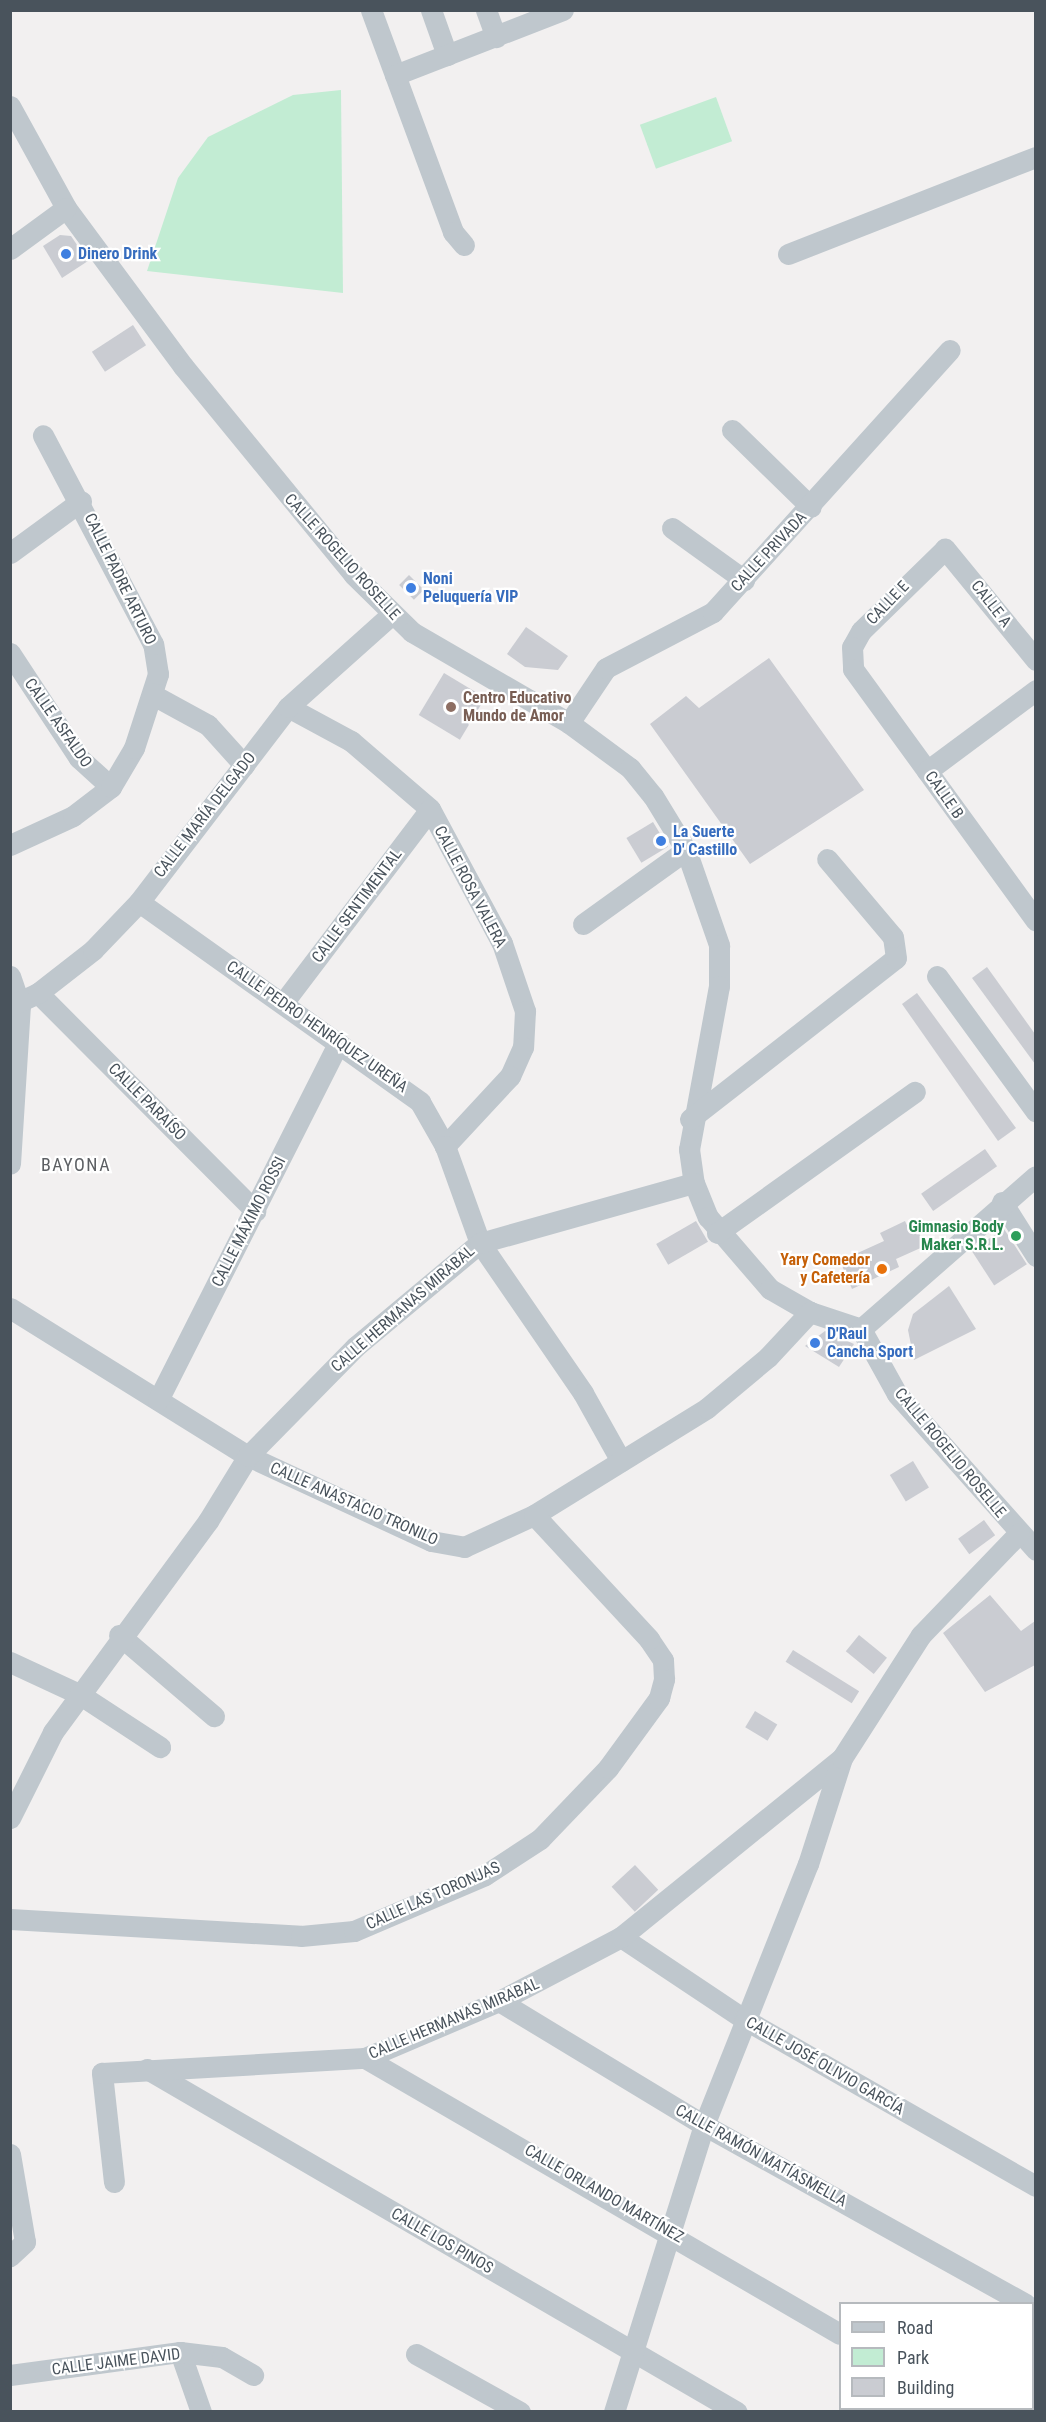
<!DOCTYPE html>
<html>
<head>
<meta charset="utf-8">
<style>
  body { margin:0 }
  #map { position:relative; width:1046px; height:2422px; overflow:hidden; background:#f2f0f0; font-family:"Roboto Condensed",sans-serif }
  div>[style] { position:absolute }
  .green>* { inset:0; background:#c2ecd3; transform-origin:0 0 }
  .building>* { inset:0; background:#caccd2; transform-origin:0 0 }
  .minor>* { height:21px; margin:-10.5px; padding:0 10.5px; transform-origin:10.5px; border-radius:10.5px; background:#bfc7cd }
  .dots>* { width:16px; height:16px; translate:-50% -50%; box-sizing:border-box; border:3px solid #fff; border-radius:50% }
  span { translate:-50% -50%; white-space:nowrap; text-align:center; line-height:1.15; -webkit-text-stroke:4.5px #fff; paint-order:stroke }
  .shop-label { font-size:16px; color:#366cbe; font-weight:700 }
  .left { translate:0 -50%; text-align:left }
  .street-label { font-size:16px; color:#49535c }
  .education-label { font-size:16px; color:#785e54; font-weight:700 }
  .leisure-label { font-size:16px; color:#27864d; font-weight:700 }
  .right { translate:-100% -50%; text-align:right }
  .food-label { font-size:16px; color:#c56008; font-weight:700 }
  .neighbourhood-label { font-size:18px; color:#5d6064; letter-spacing:1.5px }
  .frame { position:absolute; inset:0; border:12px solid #49535c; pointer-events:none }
  .legend { position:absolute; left:839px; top:2302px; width:195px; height:108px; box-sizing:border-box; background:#fff; border:2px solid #b6babe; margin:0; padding:8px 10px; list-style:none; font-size:18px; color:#49535c }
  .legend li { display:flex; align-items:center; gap:12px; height:30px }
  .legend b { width:30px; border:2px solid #b6babe }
</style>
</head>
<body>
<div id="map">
  <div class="green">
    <div style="clip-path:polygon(341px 90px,343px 293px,147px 271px,178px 178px,208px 137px,293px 95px)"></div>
    <div style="left:716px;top:97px;width:47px;height:81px;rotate:70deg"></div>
  </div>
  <div class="building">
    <div style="clip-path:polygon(60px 235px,71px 236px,88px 261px,62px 278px,43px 246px)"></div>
    <div style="left:133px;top:325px;width:24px;height:49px;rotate:57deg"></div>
    <div style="left:409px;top:575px;width:21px;height:14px;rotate:45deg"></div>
    <div style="clip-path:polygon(526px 627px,568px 656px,558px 670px,525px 667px,507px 654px)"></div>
    <div style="clip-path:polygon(769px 658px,864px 790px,750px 864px,650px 724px,686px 696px,699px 708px)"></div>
    <div style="left:444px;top:673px;width:48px;height:49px;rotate:31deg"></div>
    <div style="left:653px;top:822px;width:29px;height:31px;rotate:59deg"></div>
    <div style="clip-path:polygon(987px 967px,1035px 1034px,1035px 1064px,972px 978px)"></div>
    <div style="clip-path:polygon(917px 993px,1016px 1128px,998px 1141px,902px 1004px)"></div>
    <div style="left:985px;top:1149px;width:21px;height:78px;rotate:55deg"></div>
    <div style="left:696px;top:1221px;width:24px;height:46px;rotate:60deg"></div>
    <div style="clip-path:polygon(905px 1221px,910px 1232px,917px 1229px,925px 1246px,896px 1259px,899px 1267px,852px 1289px,840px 1261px,884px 1241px,880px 1233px)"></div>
    <div style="left:1004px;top:1229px;width:42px;height:39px;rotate:57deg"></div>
    <div style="clip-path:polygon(949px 1286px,976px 1329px,914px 1360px,908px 1330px,913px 1314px)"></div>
    <div style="clip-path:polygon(825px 1331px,854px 1344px,839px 1367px,805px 1346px)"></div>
    <div style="left:913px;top:1461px;width:31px;height:27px;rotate:59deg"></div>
    <div style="left:984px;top:1520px;width:19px;height:32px;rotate:54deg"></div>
    <div style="clip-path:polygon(990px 1595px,1021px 1631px,1035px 1621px,1035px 1665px,985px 1692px,943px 1633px)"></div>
    <div style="left:859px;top:1635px;width:36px;height:21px;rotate:39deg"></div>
    <div style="left:793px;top:1650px;width:78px;height:14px;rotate:32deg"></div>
    <div style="left:755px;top:1711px;width:26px;height:19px;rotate:31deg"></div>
    <div style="left:635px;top:1865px;width:34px;height:32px;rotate:47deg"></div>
  </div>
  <div class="minor">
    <div style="left:371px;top:10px;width:237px;rotate:69.7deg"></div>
    <div style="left:453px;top:232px;width:17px;rotate:50deg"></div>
    <div style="left:431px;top:10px;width:48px;rotate:70.4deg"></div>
    <div style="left:486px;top:10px;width:29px;rotate:70deg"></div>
    <div style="left:395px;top:75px;width:180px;rotate:-21.2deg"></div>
    <div style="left:10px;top:106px;width:116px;rotate:61.2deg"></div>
    <div style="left:66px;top:208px;width:197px;rotate:53.5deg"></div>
    <div style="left:183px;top:366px;width:270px;rotate:50.7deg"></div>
    <div style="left:354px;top:575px;width:81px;rotate:44.5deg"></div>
    <div style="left:412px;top:632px;width:181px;rotate:30.1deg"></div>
    <div style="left:569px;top:723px;width:76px;rotate:36.4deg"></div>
    <div style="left:630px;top:768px;width:36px;rotate:51deg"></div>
    <div style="left:653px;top:796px;width:63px;rotate:58.6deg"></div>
    <div style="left:686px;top:850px;width:101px;rotate:70.8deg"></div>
    <div style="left:719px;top:945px;width:41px;rotate:90deg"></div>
    <div style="left:719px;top:986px;width:166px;rotate:100.4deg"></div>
    <div style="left:689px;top:1149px;width:34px;rotate:82deg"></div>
    <div style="left:694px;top:1183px;width:37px;rotate:68deg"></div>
    <div style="left:708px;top:1217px;width:95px;rotate:49.3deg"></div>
    <div style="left:770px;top:1289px;width:46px;rotate:29.9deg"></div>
    <div style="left:810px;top:1312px;width:54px;rotate:18.4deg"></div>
    <div style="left:861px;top:1329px;width:74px;rotate:61deg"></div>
    <div style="left:897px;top:1394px;width:209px;rotate:48.3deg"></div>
    <div style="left:10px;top:249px;width:69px;rotate:-36.2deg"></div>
    <div style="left:788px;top:254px;width:266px;rotate:-21.4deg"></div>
    <div style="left:732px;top:430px;width:110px;rotate:44.3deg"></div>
    <div style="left:672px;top:528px;width:89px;rotate:35.8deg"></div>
    <div style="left:10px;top:553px;width:88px;rotate:-36.2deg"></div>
    <div style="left:10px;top:653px;width:126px;rotate:56.7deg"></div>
    <div style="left:79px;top:758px;width:43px;rotate:42.2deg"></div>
    <div style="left:1036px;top:660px;width:144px;rotate:-129.3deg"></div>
    <div style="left:945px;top:549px;width:117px;rotate:135.7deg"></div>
    <div style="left:861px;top:631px;width:18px;rotate:119deg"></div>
    <div style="left:852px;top:647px;width:22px;rotate:87deg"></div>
    <div style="left:853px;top:669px;width:311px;rotate:54deg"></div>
    <div style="left:155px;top:696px;width:60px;rotate:28.7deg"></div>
    <div style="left:208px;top:725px;width:54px;rotate:48deg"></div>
    <div style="left:288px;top:707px;width:72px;rotate:28.4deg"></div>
    <div style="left:351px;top:741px;width:104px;rotate:40.7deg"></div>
    <div style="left:430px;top:809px;width:152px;rotate:61.8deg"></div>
    <div style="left:502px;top:943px;width:72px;rotate:71.3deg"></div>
    <div style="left:525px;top:1011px;width:36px;rotate:93deg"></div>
    <div style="left:523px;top:1047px;width:32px;rotate:114deg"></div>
    <div style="left:510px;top:1076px;width:96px;rotate:132.9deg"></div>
    <div style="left:569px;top:723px;width:66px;rotate:-56.1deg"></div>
    <div style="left:606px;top:668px;width:121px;rotate:-27.6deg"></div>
    <div style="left:713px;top:612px;width:353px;rotate:-47.9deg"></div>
    <div style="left:927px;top:771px;width:136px;rotate:-36.6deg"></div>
    <div style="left:10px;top:845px;width:69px;rotate:-24.7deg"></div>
    <div style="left:73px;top:816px;width:48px;rotate:-37.3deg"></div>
    <div style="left:111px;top:787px;width:45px;rotate:-59.5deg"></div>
    <div style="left:134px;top:748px;width:78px;rotate:-72deg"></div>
    <div style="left:158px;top:674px;width:30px;rotate:-99deg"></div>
    <div style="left:153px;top:644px;width:236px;rotate:-117.8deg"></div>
    <div style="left:139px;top:902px;width:345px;rotate:35.4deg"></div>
    <div style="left:420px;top:1102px;width:51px;rotate:60.4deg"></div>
    <div style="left:445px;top:1146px;width:103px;rotate:70.2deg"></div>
    <div style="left:480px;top:1243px;width:182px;rotate:55.5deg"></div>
    <div style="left:583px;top:1393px;width:78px;rotate:60.8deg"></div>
    <div style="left:583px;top:924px;width:127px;rotate:-35.7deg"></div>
    <div style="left:10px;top:976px;width:31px;rotate:71deg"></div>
    <div style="left:20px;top:1005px;width:159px;rotate:93.6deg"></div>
    <div style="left:937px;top:976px;width:168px;rotate:53.9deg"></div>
    <div style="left:38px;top:993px;width:308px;rotate:45.1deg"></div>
    <div style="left:283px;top:1003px;width:243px;rotate:-52.8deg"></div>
    <div style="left:10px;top:1006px;width:31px;rotate:-25deg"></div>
    <div style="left:38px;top:993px;width:70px;rotate:-38deg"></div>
    <div style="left:93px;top:950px;width:66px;rotate:-46.2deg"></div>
    <div style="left:139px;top:902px;width:245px;rotate:-52.6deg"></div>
    <div style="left:288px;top:707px;width:140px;rotate:-41.8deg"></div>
    <div style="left:690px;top:1119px;width:261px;rotate:-38deg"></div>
    <div style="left:896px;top:958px;width:21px;rotate:-98deg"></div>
    <div style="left:893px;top:937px;width:102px;rotate:-130.2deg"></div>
    <div style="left:1002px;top:1202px;width:64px;rotate:57.8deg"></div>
    <div style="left:717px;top:1233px;width:243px;rotate:-35.5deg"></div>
    <div style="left:10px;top:1308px;width:280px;rotate:31.9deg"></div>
    <div style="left:248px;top:1456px;width:202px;rotate:24.9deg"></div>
    <div style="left:431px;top:1541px;width:34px;rotate:10deg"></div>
    <div style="left:464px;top:1547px;width:77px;rotate:-24.6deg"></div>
    <div style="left:534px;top:1515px;width:203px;rotate:-31.7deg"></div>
    <div style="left:707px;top:1408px;width:80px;rotate:-39.9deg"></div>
    <div style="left:768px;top:1357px;width:62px;rotate:-47deg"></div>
    <div style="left:861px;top:1329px;width:232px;rotate:-41.2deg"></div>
    <div style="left:158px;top:1400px;width:400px;rotate:-63.2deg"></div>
    <div style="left:119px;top:1635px;width:125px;rotate:40.5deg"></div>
    <div style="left:10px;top:1662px;width:76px;rotate:24.9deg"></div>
    <div style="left:79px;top:1694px;width:97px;rotate:33.2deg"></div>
    <div style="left:10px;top:1818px;width:96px;rotate:-63.4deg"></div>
    <div style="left:53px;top:1732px;width:262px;rotate:-53.7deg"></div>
    <div style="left:208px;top:1521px;width:76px;rotate:-58.4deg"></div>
    <div style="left:248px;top:1456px;width:153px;rotate:-45.5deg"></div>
    <div style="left:355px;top:1347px;width:163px;rotate:-39.8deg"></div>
    <div style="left:480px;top:1243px;width:222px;rotate:-15.7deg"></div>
    <div style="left:10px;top:1919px;width:291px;rotate:3.3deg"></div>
    <div style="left:301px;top:1936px;width:53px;rotate:-5.4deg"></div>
    <div style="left:354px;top:1931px;width:142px;rotate:-23.1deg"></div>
    <div style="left:485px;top:1875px;width:66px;rotate:-33.2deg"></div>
    <div style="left:540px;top:1839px;width:98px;rotate:-46.2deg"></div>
    <div style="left:608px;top:1768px;width:87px;rotate:-53.9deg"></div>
    <div style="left:659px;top:1698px;width:20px;rotate:-75deg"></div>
    <div style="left:664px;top:1679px;width:19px;rotate:-93deg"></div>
    <div style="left:663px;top:1660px;width:25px;rotate:-124deg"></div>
    <div style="left:649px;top:1639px;width:169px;rotate:-132.8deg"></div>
    <div style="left:621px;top:1937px;width:148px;rotate:33.7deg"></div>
    <div style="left:744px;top:2019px;width:336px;rotate:29.8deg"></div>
    <div style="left:499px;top:2001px;width:240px;rotate:31.2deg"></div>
    <div style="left:704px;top:2125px;width:368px;rotate:29.1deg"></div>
    <div style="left:365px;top:2058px;width:549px;rotate:30.16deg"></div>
    <div style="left:147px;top:2069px;width:682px;rotate:30.17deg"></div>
    <div style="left:10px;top:2154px;width:89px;rotate:80.3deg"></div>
    <div style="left:25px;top:2242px;width:21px;rotate:137deg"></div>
    <div style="left:114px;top:2182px;width:110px;rotate:-96.3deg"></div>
    <div style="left:102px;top:2073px;width:263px;rotate:-3.3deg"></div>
    <div style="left:365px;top:2058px;width:146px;rotate:-23deg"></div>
    <div style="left:499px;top:2001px;width:138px;rotate:-27.7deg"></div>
    <div style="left:621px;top:1937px;width:284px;rotate:-39deg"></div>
    <div style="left:180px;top:2352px;width:64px;rotate:70.7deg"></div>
    <div style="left:416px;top:2354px;width:119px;rotate:29.1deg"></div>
    <div style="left:10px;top:2375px;width:172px;rotate:-7.7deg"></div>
    <div style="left:180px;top:2352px;width:42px;rotate:6.8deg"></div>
    <div style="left:222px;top:2357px;width:36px;rotate:30deg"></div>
    <div style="left:966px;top:2408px;width:6px;rotate:39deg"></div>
    <div style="left:614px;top:2412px;width:301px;rotate:-72.6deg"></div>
    <div style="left:704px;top:2125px;width:281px;rotate:-68.3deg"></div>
    <div style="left:808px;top:1864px;width:111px;rotate:-72.2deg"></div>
    <div style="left:842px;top:1758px;width:146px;rotate:-57.3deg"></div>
    <div style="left:921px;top:1635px;width:141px;rotate:-46.1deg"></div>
  </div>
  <div class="dots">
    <div style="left:66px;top:254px;background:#3f7fe0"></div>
    <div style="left:411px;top:588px;background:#3f7fe0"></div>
    <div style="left:451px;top:707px;background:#8d6e63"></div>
    <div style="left:661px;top:841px;background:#3f7fe0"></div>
    <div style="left:1016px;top:1236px;background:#2e9e5b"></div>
    <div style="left:882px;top:1269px;background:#e8710a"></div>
    <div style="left:815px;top:1343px;background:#3f7fe0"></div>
  </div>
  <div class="shop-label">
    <span class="left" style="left:78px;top:254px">Dinero Drink</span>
    <span class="left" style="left:423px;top:588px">Noni<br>Peluquería VIP</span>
    <span class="left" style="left:673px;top:841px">La Suerte<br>D' Castillo</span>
    <span class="left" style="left:827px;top:1343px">D'Raul<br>Cancha Sport</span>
  </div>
  <div class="street-label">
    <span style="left:769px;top:552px;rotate:-47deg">CALLE PRIVADA</span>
    <span style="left:342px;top:557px;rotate:48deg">CALLE ROGELIO ROSELLE</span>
    <span style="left:120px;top:579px;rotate:64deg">CALLE PADRE ARTURO</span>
    <span style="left:888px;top:603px;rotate:-46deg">CALLE E</span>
    <span style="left:991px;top:604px;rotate:52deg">CALLE A</span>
    <span style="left:58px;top:723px;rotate:55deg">CALLE ASFALDO</span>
    <span style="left:944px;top:795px;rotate:55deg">CALLE B</span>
    <span style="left:205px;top:815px;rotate:-52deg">CALLE MARÍA DELGADO</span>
    <span style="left:470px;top:887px;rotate:62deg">CALLE ROSA VALERA</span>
    <span style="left:357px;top:906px;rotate:-53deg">CALLE SENTIMENTAL</span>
    <span style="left:317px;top:1027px;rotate:35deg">CALLE PEDRO HENRÍQUEZ UREÑA</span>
    <span style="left:147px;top:1102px;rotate:45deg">CALLE PARAÍSO</span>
    <span style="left:249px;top:1222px;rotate:-63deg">CALLE MÁXIMO ROSSI</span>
    <span style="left:403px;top:1309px;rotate:-41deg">CALLE HERMANAS MIRABAL</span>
    <span style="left:950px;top:1453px;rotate:50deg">CALLE ROGELIO ROSELLE</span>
    <span style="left:354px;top:1504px;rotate:24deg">CALLE ANASTACIO TRONILO</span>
    <span style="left:433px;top:1896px;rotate:-24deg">CALLE LAS TORONJAS</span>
    <span style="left:454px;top:2019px;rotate:-23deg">CALLE HERMANAS MIRABAL</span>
    <span style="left:825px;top:2066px;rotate:30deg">CALLE JOSÉ OLIVIO GARCÍA</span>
    <span style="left:761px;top:2156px;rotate:29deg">CALLE RAMÓN MATÍASMELLA</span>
    <span style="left:604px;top:2194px;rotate:30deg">CALLE ORLANDO MARTÍNEZ</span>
    <span style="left:442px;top:2241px;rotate:30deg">CALLE LOS PINOS</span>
    <span style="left:116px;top:2362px;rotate:-7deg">CALLE JAIME DAVID</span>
  </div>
  <div class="education-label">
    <span class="left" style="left:463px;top:707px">Centro Educativo<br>Mundo de Amor</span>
  </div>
  <div class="leisure-label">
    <span class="right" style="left:1004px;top:1236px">Gimnasio Body<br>Maker S.R.L.</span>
  </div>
  <div class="food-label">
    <span class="right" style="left:870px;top:1269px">Yary Comedor<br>y Cafetería</span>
  </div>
  <div class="neighbourhood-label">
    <span style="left:76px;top:1165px">BAYONA</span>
  </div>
  <div class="frame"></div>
  <ul class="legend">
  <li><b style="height:8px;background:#bfc7cd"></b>Road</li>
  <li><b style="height:16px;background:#c2ecd3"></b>Park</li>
  <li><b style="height:16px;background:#caccd2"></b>Building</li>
  </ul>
</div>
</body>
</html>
